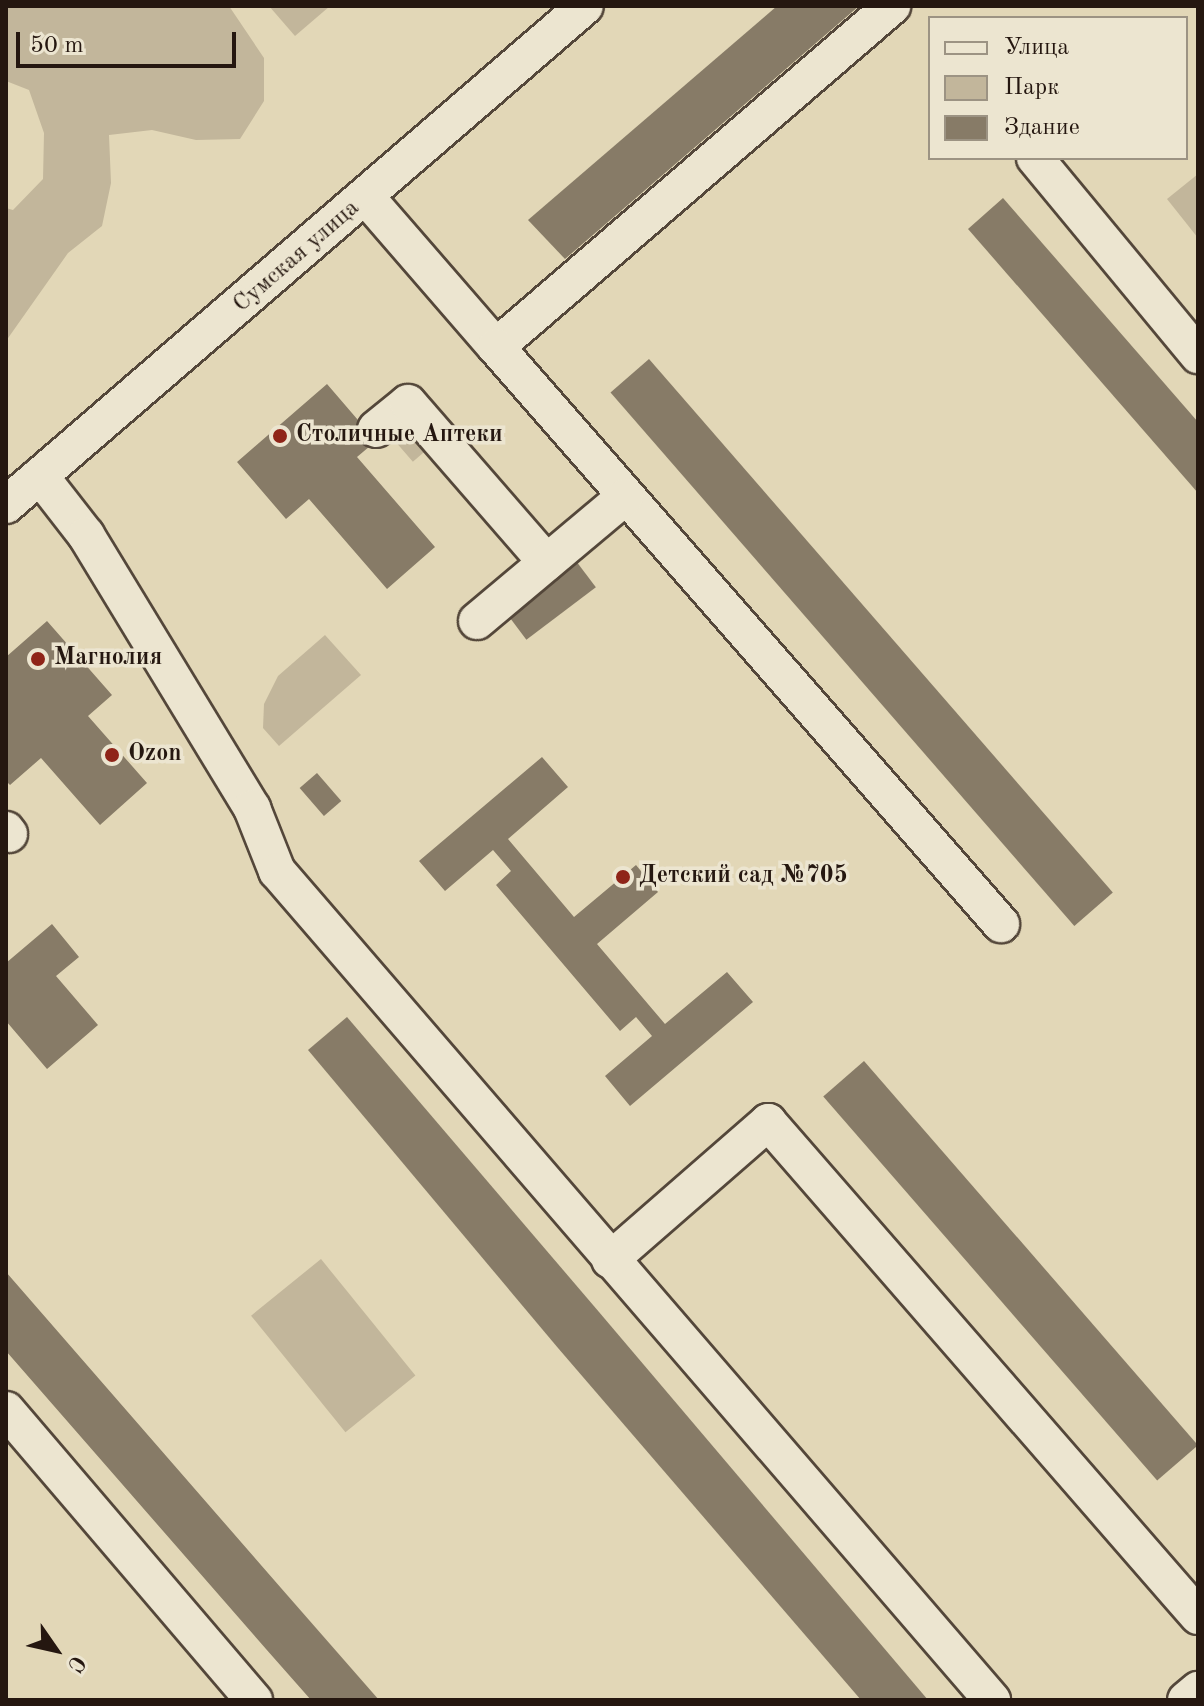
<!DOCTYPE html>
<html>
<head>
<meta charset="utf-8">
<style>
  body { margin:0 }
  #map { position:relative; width:1204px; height:1706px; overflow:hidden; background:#e2d7b7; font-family:"Old Standard TT",serif }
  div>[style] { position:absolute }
  .green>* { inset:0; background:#c2b69b; transform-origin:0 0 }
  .building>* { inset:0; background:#877b67; transform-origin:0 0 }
  .roads { filter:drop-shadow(2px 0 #54473a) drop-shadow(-2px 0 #54473a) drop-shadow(0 2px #54473a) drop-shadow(0 -2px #54473a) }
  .minor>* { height:36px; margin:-18px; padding:0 18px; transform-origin:18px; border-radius:18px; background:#ece5d0 }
  .dots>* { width:22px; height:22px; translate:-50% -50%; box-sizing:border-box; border:4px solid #ece5d0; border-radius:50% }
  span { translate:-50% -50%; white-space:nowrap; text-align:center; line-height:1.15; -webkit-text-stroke:7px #ece5d0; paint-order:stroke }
  .street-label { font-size:24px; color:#251710 }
  .poi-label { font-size:24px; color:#251710; font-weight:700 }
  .left { translate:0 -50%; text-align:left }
  .frame { position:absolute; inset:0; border:8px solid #251710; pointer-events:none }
  .legend { position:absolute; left:928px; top:16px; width:260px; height:144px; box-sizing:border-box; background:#ece5d0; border:2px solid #9c9383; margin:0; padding:10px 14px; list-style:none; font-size:24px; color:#251710 }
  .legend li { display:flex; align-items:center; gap:16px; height:40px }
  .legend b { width:40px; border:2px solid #9c9383 }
  .north { position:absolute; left:16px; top:1610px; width:80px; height:80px; -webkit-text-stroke:6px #ece5d0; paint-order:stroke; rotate:124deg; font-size:22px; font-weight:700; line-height:32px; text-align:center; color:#251710 }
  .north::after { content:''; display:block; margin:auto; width:28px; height:36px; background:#251710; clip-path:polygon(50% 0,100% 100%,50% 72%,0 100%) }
  .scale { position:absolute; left:16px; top:32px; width:220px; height:36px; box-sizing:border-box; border:4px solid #251710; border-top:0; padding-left:10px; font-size:24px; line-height:28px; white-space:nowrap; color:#251710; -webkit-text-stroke:6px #ece5d0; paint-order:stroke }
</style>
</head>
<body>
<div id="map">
  <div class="green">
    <div style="clip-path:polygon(6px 6px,229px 6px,264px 58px,264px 101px,240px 139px,196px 140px,152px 130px,109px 135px,111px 183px,102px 226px,68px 253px,6px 341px,6px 208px,13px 210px,43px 179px,44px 133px,29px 90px,6px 81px)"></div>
    <div style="clip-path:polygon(269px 6px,330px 6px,295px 36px)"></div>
    <div style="clip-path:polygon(1198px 174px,1198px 238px,1167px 199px)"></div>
    <div style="left:409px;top:416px;width:37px;height:27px;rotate:49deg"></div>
    <div style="clip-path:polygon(325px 635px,361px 675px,279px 746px,263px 728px,264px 704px,278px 676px)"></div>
    <div style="left:321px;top:1259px;width:150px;height:90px;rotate:51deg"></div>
  </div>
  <div class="building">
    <div style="clip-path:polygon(777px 6px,859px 6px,565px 259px,528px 220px)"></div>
    <div style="clip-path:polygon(1003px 198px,1198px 422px,1198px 493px,968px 229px)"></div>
    <div style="left:649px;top:359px;width:707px;height:51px;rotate:49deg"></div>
    <div style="clip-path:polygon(327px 384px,376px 441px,357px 457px,435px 547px,387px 589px,309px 499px,286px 519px,237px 462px)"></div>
    <div style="left:573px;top:557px;width:38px;height:87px;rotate:53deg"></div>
    <div style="clip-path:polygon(47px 621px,112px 695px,88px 716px,147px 783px,100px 825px,41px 758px,10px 785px,6px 781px,6px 657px)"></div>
    <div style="clip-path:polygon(542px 757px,568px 787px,508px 839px,574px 917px,636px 865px,658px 892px,597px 944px,665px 1024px,727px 972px,753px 1002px,630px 1106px,605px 1076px,652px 1036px,636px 1017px,620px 1031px,496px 885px,511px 871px,493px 850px,445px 891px,419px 861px)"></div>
    <div style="left:317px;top:773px;width:37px;height:23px;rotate:49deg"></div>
    <div style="clip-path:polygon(52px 924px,79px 957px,56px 976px,98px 1025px,47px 1069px,6px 1021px,6px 963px)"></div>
    <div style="clip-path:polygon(347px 1017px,599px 1312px,928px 1700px,861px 1700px,558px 1348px,308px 1050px)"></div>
    <div style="left:864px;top:1061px;width:509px;height:54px;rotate:49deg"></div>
    <div style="clip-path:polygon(6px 1272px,281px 1588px,379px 1700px,311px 1700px,266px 1649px,6px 1351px)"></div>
  </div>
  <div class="roads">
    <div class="minor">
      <div style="left:1035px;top:158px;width:256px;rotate:50.4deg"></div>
      <div style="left:366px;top:197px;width:198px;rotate:49.1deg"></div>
      <div style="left:496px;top:347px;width:523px;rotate:-40.73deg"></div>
      <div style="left:496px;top:347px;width:767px;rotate:48.81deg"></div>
      <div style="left:376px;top:429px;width:41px;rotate:-39.1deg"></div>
      <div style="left:408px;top:403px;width:211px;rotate:49deg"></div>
      <div style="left:40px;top:476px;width:75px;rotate:52.1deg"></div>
      <div style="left:86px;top:535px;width:320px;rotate:58.7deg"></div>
      <div style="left:252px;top:808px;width:68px;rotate:68.4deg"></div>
      <div style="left:277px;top:871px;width:1095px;rotate:49.22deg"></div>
      <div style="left:6px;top:505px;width:764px;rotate:-40.76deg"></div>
      <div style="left:477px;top:621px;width:193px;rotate:-40deg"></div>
      <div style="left:6px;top:830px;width:5px;rotate:53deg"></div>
      <div style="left:610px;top:1260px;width:210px;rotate:-41.1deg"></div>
      <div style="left:768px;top:1122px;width:655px;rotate:48.96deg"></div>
      <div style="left:6px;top:1410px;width:382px;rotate:49.5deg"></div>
      <div style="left:1186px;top:1700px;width:16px;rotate:-40deg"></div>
    </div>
  </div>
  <div class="dots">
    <div style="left:280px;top:436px;background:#8f2418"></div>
    <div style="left:38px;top:659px;background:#8f2418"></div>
    <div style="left:112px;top:755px;background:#8f2418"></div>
    <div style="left:623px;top:877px;background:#8f2418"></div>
  </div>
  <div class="street-label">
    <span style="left:297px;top:257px;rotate:-41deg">Сумская улица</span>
  </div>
  <div class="poi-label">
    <span class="left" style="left:296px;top:436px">Столичные Аптеки</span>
    <span class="left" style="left:54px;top:659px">Магнолия</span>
    <span class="left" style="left:128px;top:755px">Ozon</span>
    <span class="left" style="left:639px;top:877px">Детский сад №705</span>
  </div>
  <div class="frame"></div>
  <ul class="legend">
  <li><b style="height:10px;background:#ece5d0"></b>Улица</li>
  <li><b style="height:22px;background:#c2b69b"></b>Парк</li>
  <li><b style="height:22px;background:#877b67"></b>Здание</li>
  </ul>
  <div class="north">С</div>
  <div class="scale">50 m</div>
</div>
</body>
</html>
